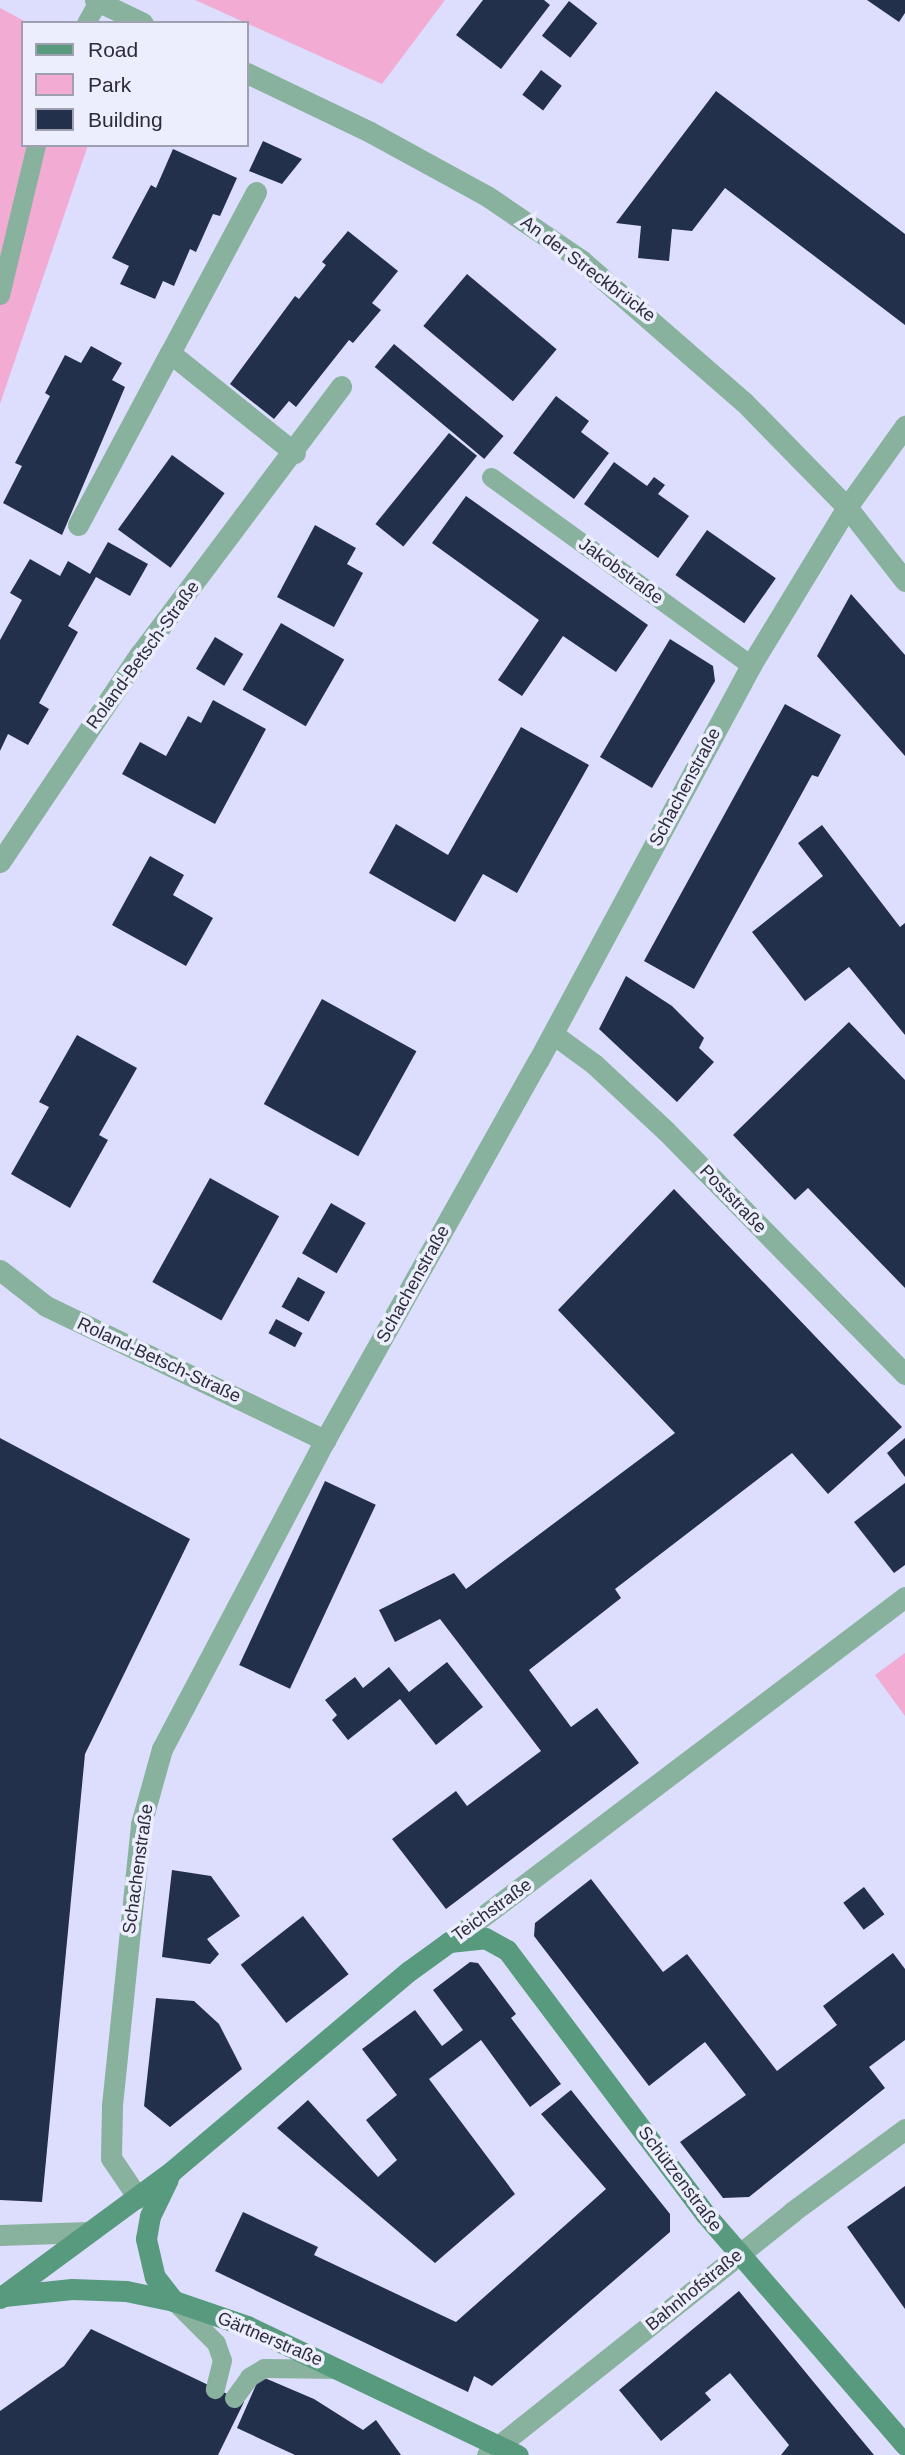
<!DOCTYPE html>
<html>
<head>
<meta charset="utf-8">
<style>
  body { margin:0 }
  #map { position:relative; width:905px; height:2455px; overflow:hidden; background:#dddefd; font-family:Helvetica,sans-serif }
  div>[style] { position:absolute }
  .green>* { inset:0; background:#f2abd3 }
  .building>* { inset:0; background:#23304b; transform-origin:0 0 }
  .service>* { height:19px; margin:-9.5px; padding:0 9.5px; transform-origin:9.5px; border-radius:9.5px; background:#88b29e }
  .minor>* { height:21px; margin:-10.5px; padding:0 10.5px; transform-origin:10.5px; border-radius:10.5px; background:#88b29e }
  .tertiary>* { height:21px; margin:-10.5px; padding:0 10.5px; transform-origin:10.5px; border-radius:10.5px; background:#88b29e }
  .secondary>* { height:21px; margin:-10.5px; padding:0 10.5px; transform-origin:10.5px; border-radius:10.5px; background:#589a7e }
  .tertiary-bridge>* { height:21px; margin:-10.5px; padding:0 10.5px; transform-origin:10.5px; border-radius:10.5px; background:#88b29e }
  span { translate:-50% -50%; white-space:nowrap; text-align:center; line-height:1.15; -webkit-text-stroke:7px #ecedfd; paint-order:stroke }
  .street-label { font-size:18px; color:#2c2c3b }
  .legend { position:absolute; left:21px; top:21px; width:228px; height:126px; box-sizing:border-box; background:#ecedfd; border:2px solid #9fa0af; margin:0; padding:9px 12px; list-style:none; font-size:21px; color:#2c2c3b }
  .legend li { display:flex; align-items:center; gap:14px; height:35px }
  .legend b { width:35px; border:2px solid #9fa0af }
</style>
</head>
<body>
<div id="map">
  <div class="green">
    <div style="clip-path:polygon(195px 0,445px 0,382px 84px)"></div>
    <div style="clip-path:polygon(0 8px,28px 23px,23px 23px,23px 145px,88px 145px,0 404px)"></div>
    <div style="clip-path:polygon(905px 1653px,905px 1716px,875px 1675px)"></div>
  </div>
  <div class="building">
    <div style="clip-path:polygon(483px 0,544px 0,550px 5px,501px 69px,456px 35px)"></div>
    <div style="clip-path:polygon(867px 0,905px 0,905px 13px,899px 22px)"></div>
    <div style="left:569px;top:1px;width:36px;height:44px;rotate:38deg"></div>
    <div style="left:541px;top:70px;width:26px;height:31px;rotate:37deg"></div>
    <div style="clip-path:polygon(716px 91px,905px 234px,905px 325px,725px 188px,692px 231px,672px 229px,669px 261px,638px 258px,641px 226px,616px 223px)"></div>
    <div style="clip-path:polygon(263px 141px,302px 159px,282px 184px,249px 171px)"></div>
    <div style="clip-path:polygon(173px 149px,237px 178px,220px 216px,213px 214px,196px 252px,190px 249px,174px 286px,163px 281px,155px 299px,120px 284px,129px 266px,112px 258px,151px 185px,156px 188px)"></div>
    <div style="clip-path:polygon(348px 231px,398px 271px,372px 303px,381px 310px,353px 343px,349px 340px,296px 407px,289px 401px,274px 419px,230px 384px,295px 296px,299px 299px,326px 265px,322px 262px)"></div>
    <div style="left:467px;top:274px;width:117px;height:68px;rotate:40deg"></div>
    <div style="left:394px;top:344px;width:143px;height:30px;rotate:40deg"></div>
    <div style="clip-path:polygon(91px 346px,122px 363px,112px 380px,125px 387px,62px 535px,3px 503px,22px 466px,15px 463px,50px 396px,45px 393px,65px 355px,81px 363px)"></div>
    <div style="clip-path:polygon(556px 396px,589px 421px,581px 432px,609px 453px,574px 499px,513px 453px)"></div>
    <div style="left:449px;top:433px;width:36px;height:117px;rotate:39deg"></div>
    <div style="left:172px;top:455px;width:65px;height:92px;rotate:36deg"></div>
    <div style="clip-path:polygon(614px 462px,647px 486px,654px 477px,665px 485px,658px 494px,689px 516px,658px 558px,584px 504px)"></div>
    <div style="clip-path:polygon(466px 496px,648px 625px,616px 672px,563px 636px,522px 696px,498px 680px,539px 620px,432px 543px)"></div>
    <div style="clip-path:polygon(315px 525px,356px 548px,347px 564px,363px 573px,334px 627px,277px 597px)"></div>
    <div style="left:707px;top:530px;width:84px;height:55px;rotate:35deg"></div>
    <div style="clip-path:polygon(108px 542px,148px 564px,130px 596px,96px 577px,68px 626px,78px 632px,39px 703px,49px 709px,28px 745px,8px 734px,0 751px,0 640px,22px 600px,10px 593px,30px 559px,60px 576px,68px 561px,90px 574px)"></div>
    <div style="clip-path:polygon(851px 594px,905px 655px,905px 756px,817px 656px)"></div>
    <div style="left:281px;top:623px;width:73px;height:77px;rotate:30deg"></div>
    <div style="left:215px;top:637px;width:33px;height:37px;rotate:31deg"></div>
    <div style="clip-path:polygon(670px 639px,713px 666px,715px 681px,652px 788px,600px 757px)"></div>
    <div style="clip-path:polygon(213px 700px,266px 729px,215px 824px,122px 774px,140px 742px,166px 756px,188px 716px,201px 723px)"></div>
    <div style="clip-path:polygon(785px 704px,841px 735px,818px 777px,812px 775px,694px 989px,644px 961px)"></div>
    <div style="clip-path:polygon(521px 727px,589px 765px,517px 893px,483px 874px,455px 922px,369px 873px,396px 824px,448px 855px)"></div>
    <div style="clip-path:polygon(822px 825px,900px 927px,905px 923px,905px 1035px,849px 967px,805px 1001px,752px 932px,823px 876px,798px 843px)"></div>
    <div style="clip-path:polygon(150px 856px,184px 875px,173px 895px,213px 918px,186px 966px,112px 925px)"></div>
    <div style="clip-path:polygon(626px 976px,672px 1006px,704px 1038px,699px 1048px,714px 1062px,677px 1102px,599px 1029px)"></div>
    <div style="left:322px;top:999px;width:108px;height:120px;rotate:29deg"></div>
    <div style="clip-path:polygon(849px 1022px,905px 1080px,905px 1288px,808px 1188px,795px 1200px,733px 1135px)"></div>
    <div style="clip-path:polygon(77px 1035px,137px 1068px,99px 1135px,108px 1140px,70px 1208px,11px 1174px,49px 1107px,39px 1102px)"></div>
    <div style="left:210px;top:1178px;width:79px;height:119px;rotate:29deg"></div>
    <div style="clip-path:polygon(674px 1189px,902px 1427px,828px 1494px,792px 1453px,615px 1589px,621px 1598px,529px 1670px,571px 1727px,597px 1708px,639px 1763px,446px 1909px,392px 1839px,456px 1791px,467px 1806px,541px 1751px,440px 1619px,395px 1642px,379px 1610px,454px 1573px,466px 1589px,675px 1433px,558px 1310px)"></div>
    <div style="left:331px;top:1203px;width:40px;height:58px;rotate:30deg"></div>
    <div style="left:298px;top:1277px;width:31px;height:34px;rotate:29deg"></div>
    <div style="left:276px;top:1319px;width:30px;height:16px;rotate:28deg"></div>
    <div style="clip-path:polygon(0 1438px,190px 1539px,85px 1754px,42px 2202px,0 2200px)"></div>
    <div style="clip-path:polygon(905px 1438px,905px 1477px,887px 1453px)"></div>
    <div style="left:325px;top:1481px;width:56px;height:203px;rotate:25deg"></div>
    <div style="clip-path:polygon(905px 1483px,905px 1565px,894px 1573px,854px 1522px)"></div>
    <div style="clip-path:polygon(447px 1662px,483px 1707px,436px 1745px,400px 1699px,348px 1740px,332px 1720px,337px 1715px,325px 1700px,355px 1677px,363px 1688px,389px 1667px,409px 1692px)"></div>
    <div style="clip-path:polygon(172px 1870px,211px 1876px,240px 1916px,207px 1939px,219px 1954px,210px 1964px,162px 1957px)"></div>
    <div style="clip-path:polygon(591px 1879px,663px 1972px,687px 1954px,777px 2071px,837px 2025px,823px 2006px,893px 1953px,905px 1969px,905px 2040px,869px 2067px,885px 2088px,749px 2197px,723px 2198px,680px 2142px,746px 2095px,705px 2042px,649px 2086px,534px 1936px,535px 1923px)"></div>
    <div style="left:864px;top:1887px;width:34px;height:26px;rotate:53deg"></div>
    <div style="left:303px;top:1916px;width:74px;height:79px;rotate:52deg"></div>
    <div style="clip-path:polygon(470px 1962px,478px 1963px,516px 2014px,511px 2018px,561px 2084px,530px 2107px,481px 2040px,429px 2079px,515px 2194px,435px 2263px,277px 2128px,308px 2100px,378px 2177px,397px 2160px,366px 2120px,397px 2095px,362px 2049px,415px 2010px,442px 2046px,463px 2030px,433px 1990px)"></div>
    <div style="clip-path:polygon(156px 1998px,194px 2001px,219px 2024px,242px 2069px,170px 2127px,144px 2106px)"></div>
    <div style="clip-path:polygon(571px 2090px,670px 2214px,670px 2232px,492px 2386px,474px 2376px,468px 2392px,215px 2271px,243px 2212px,318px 2247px,314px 2255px,456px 2322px,606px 2189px,541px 2114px)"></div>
    <div style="clip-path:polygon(905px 2186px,905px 2309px,847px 2227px)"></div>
    <div style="clip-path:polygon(739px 2291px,816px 2385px,874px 2455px,781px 2455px,789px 2445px,730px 2373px,705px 2393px,711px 2400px,661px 2441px,619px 2390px)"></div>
    <div style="clip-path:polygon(91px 2329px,244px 2402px,218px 2455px,0 2455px,0 2411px,64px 2366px)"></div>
    <div style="clip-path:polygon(260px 2376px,314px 2399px,363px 2430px,376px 2420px,401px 2455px,295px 2455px,237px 2428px)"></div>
  </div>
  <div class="service">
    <div style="left:86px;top:23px;width:26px;rotate:-61deg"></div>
    <div style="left:0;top:295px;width:154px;rotate:-76.5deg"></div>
    <div style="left:491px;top:477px;width:321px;rotate:35.9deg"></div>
    <div style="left:174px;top:2301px;width:59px;rotate:45deg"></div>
    <div style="left:216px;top:2343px;width:18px;rotate:71deg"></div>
    <div style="left:222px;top:2360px;width:30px;rotate:104deg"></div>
    <div style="left:234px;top:2398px;width:26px;rotate:-54deg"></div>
    <div style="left:249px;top:2377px;width:17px;rotate:-31deg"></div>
    <div style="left:264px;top:2368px;width:75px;rotate:0.8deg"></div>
  </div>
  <div class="minor">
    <div style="left:256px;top:192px;width:183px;rotate:118.1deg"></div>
    <div style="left:170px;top:353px;width:160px;rotate:38.7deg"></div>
    <div style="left:78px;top:525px;width:195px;rotate:-61.9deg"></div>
    <div style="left:0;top:862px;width:251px;rotate:-56.1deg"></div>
    <div style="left:140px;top:654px;width:335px;rotate:-53.1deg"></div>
    <div style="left:553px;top:1034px;width:51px;rotate:36.2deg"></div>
    <div style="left:594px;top:1064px;width:98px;rotate:42.9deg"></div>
    <div style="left:666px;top:1131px;width:341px;rotate:45.5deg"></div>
    <div style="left:0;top:1270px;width:58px;rotate:38deg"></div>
    <div style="left:46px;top:1306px;width:310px;rotate:25.7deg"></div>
    <div style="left:449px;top:1942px;width:572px;rotate:-37.11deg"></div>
    <div style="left:138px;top:2198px;width:48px;rotate:-124deg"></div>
    <div style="left:111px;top:2158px;width:53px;rotate:-88.9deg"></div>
    <div style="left:112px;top:2105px;width:282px;rotate:-84.1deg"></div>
    <div style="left:141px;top:1824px;width:78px;rotate:-74.4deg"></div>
    <div style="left:162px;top:1749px;width:349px;rotate:-62.2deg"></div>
    <div style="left:325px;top:1440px;width:435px;rotate:-60.7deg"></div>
    <div style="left:538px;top:1061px;width:450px;rotate:-61.7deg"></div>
    <div style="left:751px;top:665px;width:185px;rotate:-58.7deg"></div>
    <div style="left:847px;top:507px;width:100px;rotate:-54.4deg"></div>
    <div style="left:0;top:2235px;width:88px;rotate:-2deg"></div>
    <div style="left:487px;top:2455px;width:390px;rotate:-38.5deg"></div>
    <div style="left:792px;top:2212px;width:140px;rotate:-36.3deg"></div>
  </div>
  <div class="tertiary">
    <div style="left:247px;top:73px;width:136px;rotate:25.6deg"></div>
    <div style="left:370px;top:132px;width:133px;rotate:28.7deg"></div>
    <div style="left:487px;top:196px;width:114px;rotate:34.2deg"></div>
    <div style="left:581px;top:260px;width:216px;rotate:41.1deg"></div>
    <div style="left:744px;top:402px;width:147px;rotate:45.6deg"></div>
    <div style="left:847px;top:507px;width:94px;rotate:51.9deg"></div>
  </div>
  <div class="secondary">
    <div style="left:168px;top:2179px;width:41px;rotate:115.9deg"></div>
    <div style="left:150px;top:2216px;width:23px;rotate:100deg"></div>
    <div style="left:146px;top:2239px;width:39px;rotate:77deg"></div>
    <div style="left:155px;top:2277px;width:31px;rotate:52deg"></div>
    <div style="left:4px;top:2296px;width:68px;rotate:-5.9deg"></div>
    <div style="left:72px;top:2289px;width:54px;rotate:2.1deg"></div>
    <div style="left:126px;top:2291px;width:49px;rotate:11.8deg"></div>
    <div style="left:174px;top:2301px;width:77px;rotate:18.9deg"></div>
    <div style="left:247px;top:2326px;width:300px;rotate:25.5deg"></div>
    <div style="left:0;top:2298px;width:214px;rotate:-36.4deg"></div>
    <div style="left:172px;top:2171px;width:310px;rotate:-40.2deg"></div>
    <div style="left:409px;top:1971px;width:49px;rotate:-35.9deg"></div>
    <div style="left:449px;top:1942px;width:36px;rotate:-6deg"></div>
    <div style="left:485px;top:1938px;width:25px;rotate:29deg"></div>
    <div style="left:507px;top:1950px;width:331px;rotate:53.1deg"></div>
    <div style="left:706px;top:2215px;width:304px;rotate:49.1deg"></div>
  </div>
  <div class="tertiary-bridge">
    <div style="left:95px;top:0;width:53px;rotate:25.6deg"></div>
  </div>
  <div class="street-label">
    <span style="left:588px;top:269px;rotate:37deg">An der Streckbrücke</span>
    <span style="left:621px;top:571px;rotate:36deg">Jakobstraße</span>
    <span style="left:143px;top:655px;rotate:-54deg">Roland-Betsch-Straße</span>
    <span style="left:685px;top:787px;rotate:-62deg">Schachenstraße</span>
    <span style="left:733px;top:1199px;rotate:46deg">Poststraße</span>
    <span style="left:413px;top:1284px;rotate:-61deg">Schachenstraße</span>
    <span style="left:159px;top:1360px;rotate:25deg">Roland-Betsch-Straße</span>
    <span style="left:138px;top:1869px;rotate:-82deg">Schachenstraße</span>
    <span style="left:492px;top:1910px;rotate:-36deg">Teichstraße</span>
    <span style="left:680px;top:2179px;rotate:53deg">Schützenstraße</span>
    <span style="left:694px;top:2290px;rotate:-39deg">Bahnhofstraße</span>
    <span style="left:270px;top:2339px;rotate:23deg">Gärtnerstraße</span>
  </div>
  <ul class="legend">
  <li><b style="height:9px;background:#589a7e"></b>Road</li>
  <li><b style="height:19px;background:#f2abd3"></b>Park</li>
  <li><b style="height:19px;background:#23304b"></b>Building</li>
  </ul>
</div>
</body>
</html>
